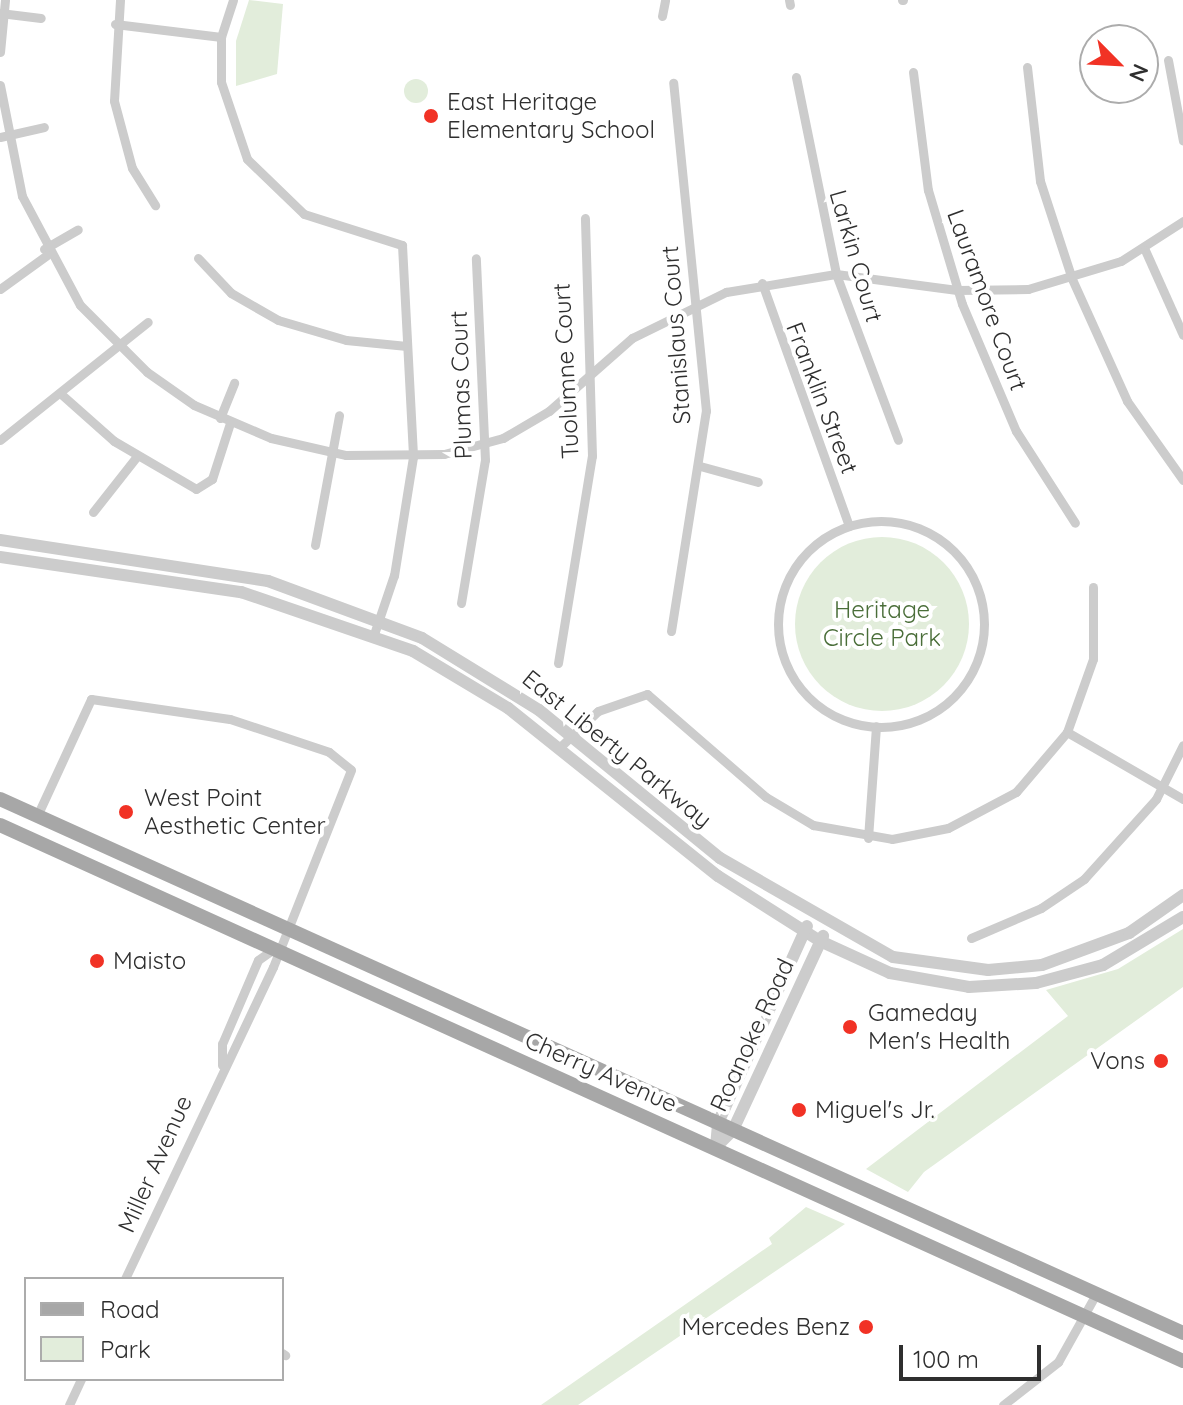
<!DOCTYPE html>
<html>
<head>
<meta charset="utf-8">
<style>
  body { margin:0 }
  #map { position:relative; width:1183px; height:1405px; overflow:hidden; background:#fff; font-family:Quicksand,sans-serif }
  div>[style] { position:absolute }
  .green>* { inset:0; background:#e2eddb }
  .round { border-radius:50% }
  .minor>* { height:9px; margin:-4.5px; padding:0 4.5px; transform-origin:4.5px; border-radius:4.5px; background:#ccc }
  .minor>.ring { margin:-4.5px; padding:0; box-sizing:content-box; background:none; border:9px solid #ccc; border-radius:50% }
  .tertiary>* { height:12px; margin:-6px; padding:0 6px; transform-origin:6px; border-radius:6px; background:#ccc }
  .primary>* { height:14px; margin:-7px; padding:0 7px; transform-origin:7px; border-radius:7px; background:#a7a7a7 }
  .dots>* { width:22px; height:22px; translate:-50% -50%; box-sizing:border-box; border:4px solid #fff; border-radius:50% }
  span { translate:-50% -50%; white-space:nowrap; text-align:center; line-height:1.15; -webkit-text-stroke:8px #fff; paint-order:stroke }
  .poi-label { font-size:24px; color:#2f2f2f }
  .left { translate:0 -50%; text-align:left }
  .right { translate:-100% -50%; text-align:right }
  .street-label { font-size:24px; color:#2f2f2f }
  .park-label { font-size:24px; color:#4a6e39 }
  .legend { position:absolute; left:24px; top:1277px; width:260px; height:104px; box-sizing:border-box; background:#fff; border:2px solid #acacac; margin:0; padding:10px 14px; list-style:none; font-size:24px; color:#2f2f2f }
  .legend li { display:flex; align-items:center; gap:16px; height:40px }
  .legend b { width:40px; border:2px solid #acacac }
  .north { position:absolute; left:1079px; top:24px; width:80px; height:80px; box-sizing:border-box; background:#fff; border:2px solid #acacac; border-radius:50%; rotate:114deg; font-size:22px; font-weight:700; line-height:32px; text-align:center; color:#2f2f2f }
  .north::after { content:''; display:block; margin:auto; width:28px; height:36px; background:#f13225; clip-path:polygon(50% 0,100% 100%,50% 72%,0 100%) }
  .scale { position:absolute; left:899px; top:1345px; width:142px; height:36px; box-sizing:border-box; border:4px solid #2f2f2f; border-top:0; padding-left:10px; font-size:24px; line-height:28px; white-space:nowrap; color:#2f2f2f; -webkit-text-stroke:6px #fff; paint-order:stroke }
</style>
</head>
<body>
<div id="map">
  <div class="green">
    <div style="clip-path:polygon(249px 0,283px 4px,277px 74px,236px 86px,236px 41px)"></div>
    <div class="round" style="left:404px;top:79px;width:24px;height:24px"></div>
    <div class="round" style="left:795px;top:537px;width:174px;height:174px"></div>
    <div style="clip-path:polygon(1183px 929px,1183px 987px,924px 1172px,908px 1192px,866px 1169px,1068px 1016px,1046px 990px,1118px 969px)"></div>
    <div style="clip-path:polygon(806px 1207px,845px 1224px,578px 1405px,541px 1405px,772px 1244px,769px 1238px)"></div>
  </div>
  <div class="minor">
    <div style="left:120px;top:0;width:101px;rotate:93.4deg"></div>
    <div style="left:114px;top:101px;width:69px;rotate:75deg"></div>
    <div style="left:132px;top:168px;width:44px;rotate:58.1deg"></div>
    <div style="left:233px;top:0;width:39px;rotate:108deg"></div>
    <div style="left:221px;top:37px;width:45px;rotate:90deg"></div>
    <div style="left:221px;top:82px;width:81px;rotate:71.3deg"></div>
    <div style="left:247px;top:159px;width:79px;rotate:44deg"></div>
    <div style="left:304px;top:214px;width:103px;rotate:17.6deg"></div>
    <div style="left:402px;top:245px;width:212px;rotate:87deg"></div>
    <div style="left:413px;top:457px;width:120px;rotate:99.1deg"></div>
    <div style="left:394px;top:575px;width:62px;rotate:108.7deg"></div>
    <div style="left:789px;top:0;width:5px;rotate:79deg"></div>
    <div style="left:902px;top:0;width:1px"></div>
    <div style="left:0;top:13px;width:41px;rotate:7deg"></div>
    <div style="left:662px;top:16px;width:16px;rotate:-79deg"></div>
    <div style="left:115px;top:24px;width:107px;rotate:7deg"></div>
    <div style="left:0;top:52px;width:52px;rotate:-84.5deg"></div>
    <div style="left:1168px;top:60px;width:82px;rotate:79.5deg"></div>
    <div style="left:1027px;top:67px;width:115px;rotate:83.5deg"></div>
    <div style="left:1040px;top:181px;width:103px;rotate:71.9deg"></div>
    <div style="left:1072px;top:279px;width:134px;rotate:65.7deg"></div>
    <div style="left:1127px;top:401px;width:97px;rotate:54.7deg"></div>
    <div style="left:913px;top:72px;width:119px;rotate:82.8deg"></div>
    <div style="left:928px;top:190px;width:119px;rotate:73.4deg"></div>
    <div style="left:962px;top:304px;width:138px;rotate:67deg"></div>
    <div style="left:1016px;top:431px;width:109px;rotate:57.3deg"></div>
    <div style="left:796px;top:77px;width:201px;rotate:78.5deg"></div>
    <div style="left:836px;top:274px;width:177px;rotate:69.5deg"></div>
    <div style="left:0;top:85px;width:113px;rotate:78.8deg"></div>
    <div style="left:22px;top:196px;width:123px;rotate:62deg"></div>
    <div style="left:80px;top:305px;width:95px;rotate:45deg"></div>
    <div style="left:147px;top:372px;width:57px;rotate:35.1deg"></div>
    <div style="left:194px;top:405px;width:84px;rotate:23.2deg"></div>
    <div style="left:271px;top:438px;width:77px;rotate:12.8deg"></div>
    <div style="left:346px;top:455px;width:98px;rotate:-0.6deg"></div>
    <div style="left:444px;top:454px;width:61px;rotate:-15.2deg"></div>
    <div style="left:503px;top:438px;width:53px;rotate:-30.4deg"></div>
    <div style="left:549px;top:411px;width:111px;rotate:-41.3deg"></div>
    <div style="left:632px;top:338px;width:105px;rotate:-26.1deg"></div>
    <div style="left:726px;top:292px;width:111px;rotate:-9.3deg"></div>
    <div style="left:836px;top:274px;width:122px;rotate:7.5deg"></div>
    <div style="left:957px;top:290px;width:71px;rotate:-0.8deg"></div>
    <div style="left:1028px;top:289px;width:97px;rotate:-16.8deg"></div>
    <div style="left:1121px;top:261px;width:74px;rotate:-32.8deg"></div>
    <div style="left:0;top:137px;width:45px;rotate:-12.8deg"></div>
    <div style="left:44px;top:249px;width:39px;rotate:-30deg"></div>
    <div style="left:1145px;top:250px;width:93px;rotate:65.9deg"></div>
    <div style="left:198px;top:258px;width:48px;rotate:46.7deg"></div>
    <div style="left:231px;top:293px;width:54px;rotate:29.9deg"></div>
    <div style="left:278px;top:320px;width:71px;rotate:16.4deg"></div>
    <div style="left:346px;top:340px;width:61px;rotate:5.6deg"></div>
    <div style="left:762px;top:283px;width:258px;rotate:70.3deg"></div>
    <div style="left:0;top:289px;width:58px;rotate:-35.9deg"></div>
    <div style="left:61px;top:394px;width:71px;rotate:41.6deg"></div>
    <div style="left:114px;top:441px;width:95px;rotate:30.3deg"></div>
    <div style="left:196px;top:489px;width:19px;rotate:-32deg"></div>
    <div style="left:212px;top:479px;width:59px;rotate:-72.2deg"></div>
    <div style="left:220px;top:418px;width:38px;rotate:-68deg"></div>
    <div style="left:0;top:440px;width:189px;rotate:-38.6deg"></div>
    <div style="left:700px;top:466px;width:60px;rotate:15.4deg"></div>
    <div style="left:93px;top:512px;width:71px;rotate:-51.8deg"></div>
    <div class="ring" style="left:778px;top:521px;width:197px;height:197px"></div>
    <div style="left:315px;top:545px;width:132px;rotate:-79.5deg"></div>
    <div style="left:461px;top:603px;width:145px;rotate:-80.5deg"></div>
    <div style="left:485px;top:460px;width:202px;rotate:-92.6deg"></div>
    <div style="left:671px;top:631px;width:223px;rotate:-81deg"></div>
    <div style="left:706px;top:411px;width:330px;rotate:-95.7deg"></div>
    <div style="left:558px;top:663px;width:210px;rotate:-80.7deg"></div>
    <div style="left:592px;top:456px;width:238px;rotate:-91.7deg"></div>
    <div style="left:1067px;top:732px;width:134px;rotate:30deg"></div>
    <div style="left:560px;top:747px;width:52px;rotate:-43.5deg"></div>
    <div style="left:598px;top:711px;width:52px;rotate:-19.1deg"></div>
    <div style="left:647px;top:694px;width:157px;rotate:40.9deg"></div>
    <div style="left:766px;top:797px;width:55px;rotate:30.8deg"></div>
    <div style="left:813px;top:825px;width:80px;rotate:10deg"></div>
    <div style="left:892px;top:839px;width:57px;rotate:-11.1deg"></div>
    <div style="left:948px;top:828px;width:77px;rotate:-27.9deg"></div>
    <div style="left:1016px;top:792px;width:79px;rotate:-49.6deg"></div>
    <div style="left:1067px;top:732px;width:77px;rotate:-70.4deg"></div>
    <div style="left:1093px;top:659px;width:72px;rotate:-90deg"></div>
    <div style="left:37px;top:816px;width:129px;rotate:-65.2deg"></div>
    <div style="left:91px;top:699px;width:140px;rotate:8.2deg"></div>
    <div style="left:230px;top:719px;width:104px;rotate:18.4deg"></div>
    <div style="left:329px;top:752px;width:28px;rotate:39deg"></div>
    <div style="left:351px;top:770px;width:212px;rotate:111.6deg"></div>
    <div style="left:273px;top:967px;width:345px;rotate:115.4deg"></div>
    <div style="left:868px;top:838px;width:112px;rotate:-85.9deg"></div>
    <div style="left:971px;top:938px;width:76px;rotate:-23.2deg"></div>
    <div style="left:1041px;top:908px;width:52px;rotate:-34deg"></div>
    <div style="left:1084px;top:879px;width:108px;rotate:-48deg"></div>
    <div style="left:1156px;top:799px;width:60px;rotate:-63.4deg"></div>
    <div style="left:222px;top:1065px;width:21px;rotate:-90deg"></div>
    <div style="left:222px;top:1044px;width:91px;rotate:-66.8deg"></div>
    <div style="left:258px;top:960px;width:19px;rotate:-35deg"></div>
    <div style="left:282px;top:1353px;width:4px;rotate:34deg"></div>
    <div style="left:69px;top:1405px;width:29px;rotate:-65deg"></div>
    <div style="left:1003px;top:1405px;width:70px;rotate:-38deg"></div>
    <div style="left:1058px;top:1362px;width:78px;rotate:-60.8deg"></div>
  </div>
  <div class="tertiary">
    <div style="left:0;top:540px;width:271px;rotate:8.7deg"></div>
    <div style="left:268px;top:581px;width:164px;rotate:20.3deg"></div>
    <div style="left:422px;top:638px;width:137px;rotate:31.6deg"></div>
    <div style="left:539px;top:710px;width:234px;rotate:39.3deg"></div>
    <div style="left:720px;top:858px;width:199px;rotate:29.8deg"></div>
    <div style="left:893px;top:957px;width:96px;rotate:7.8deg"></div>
    <div style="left:988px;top:970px;width:54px;rotate:-5.3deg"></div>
    <div style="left:1042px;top:965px;width:93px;rotate:-20.2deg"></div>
    <div style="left:1129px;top:933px;width:66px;rotate:-35.1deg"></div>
    <div style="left:0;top:557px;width:244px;rotate:8.3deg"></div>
    <div style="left:241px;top:592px;width:182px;rotate:18.9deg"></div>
    <div style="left:413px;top:651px;width:111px;rotate:31deg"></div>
    <div style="left:508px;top:708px;width:269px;rotate:38.7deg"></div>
    <div style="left:718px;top:876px;width:121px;rotate:32.5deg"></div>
    <div style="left:820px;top:941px;width:77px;rotate:24.6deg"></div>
    <div style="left:890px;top:973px;width:80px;rotate:10deg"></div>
    <div style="left:969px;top:987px;width:67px;rotate:-3.4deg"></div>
    <div style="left:1036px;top:983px;width:69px;rotate:-15deg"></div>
    <div style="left:1103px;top:965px;width:93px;rotate:-31deg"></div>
    <div style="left:716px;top:1147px;width:24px;rotate:-85deg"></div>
    <div style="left:718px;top:1123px;width:216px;rotate:-65.7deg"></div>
    <div style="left:716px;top:1147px;width:24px;rotate:-45deg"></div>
    <div style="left:733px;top:1130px;width:214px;rotate:-65.1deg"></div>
  </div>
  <div class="primary">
    <div style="left:0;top:799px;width:1298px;rotate:24.29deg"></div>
    <div style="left:0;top:825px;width:1299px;rotate:24.37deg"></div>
  </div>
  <div class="dots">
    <div style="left:431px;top:116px;background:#f13225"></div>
    <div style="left:126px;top:812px;background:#f13225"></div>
    <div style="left:97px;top:961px;background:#f13225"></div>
    <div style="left:850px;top:1027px;background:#f13225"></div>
    <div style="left:1161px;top:1061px;background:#f13225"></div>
    <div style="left:799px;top:1110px;background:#f13225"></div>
    <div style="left:866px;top:1327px;background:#f13225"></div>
  </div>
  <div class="poi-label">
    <span class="left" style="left:447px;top:116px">East Heritage<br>Elementary School</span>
    <span class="left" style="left:144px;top:812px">West Point<br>Aesthetic Center</span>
    <span class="left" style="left:113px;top:961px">Maisto</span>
    <span class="left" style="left:868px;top:1027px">Gameday<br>Men's Health</span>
    <span class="right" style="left:1145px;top:1061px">Vons</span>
    <span class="left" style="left:815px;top:1110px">Miguel's Jr.</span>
    <span class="right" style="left:850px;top:1327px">Mercedes Benz</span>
  </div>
  <div class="street-label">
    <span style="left:856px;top:256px;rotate:74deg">Larkin Court</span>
    <span style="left:987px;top:300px;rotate:70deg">Lauramore Court</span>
    <span style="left:676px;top:335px;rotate:-94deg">Stanislaus Court</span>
    <span style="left:566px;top:371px;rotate:-93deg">Tuolumne Court</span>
    <span style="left:461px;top:385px;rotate:-92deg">Plumas Court</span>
    <span style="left:822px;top:398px;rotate:69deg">Franklin Street</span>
    <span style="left:617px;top:749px;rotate:39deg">East Liberty Parkway</span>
    <span style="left:752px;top:1035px;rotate:-65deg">Roanoke Road</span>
    <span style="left:601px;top:1072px;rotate:24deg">Cherry Avenue</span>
    <span style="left:155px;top:1164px;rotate:-66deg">Miller Avenue</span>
  </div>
  <div class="park-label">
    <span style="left:882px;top:624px">Heritage<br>Circle Park</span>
  </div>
  <ul class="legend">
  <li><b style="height:10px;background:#a7a7a7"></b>Road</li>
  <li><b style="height:22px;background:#e2eddb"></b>Park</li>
  </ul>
  <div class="north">N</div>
  <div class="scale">100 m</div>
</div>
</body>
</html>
